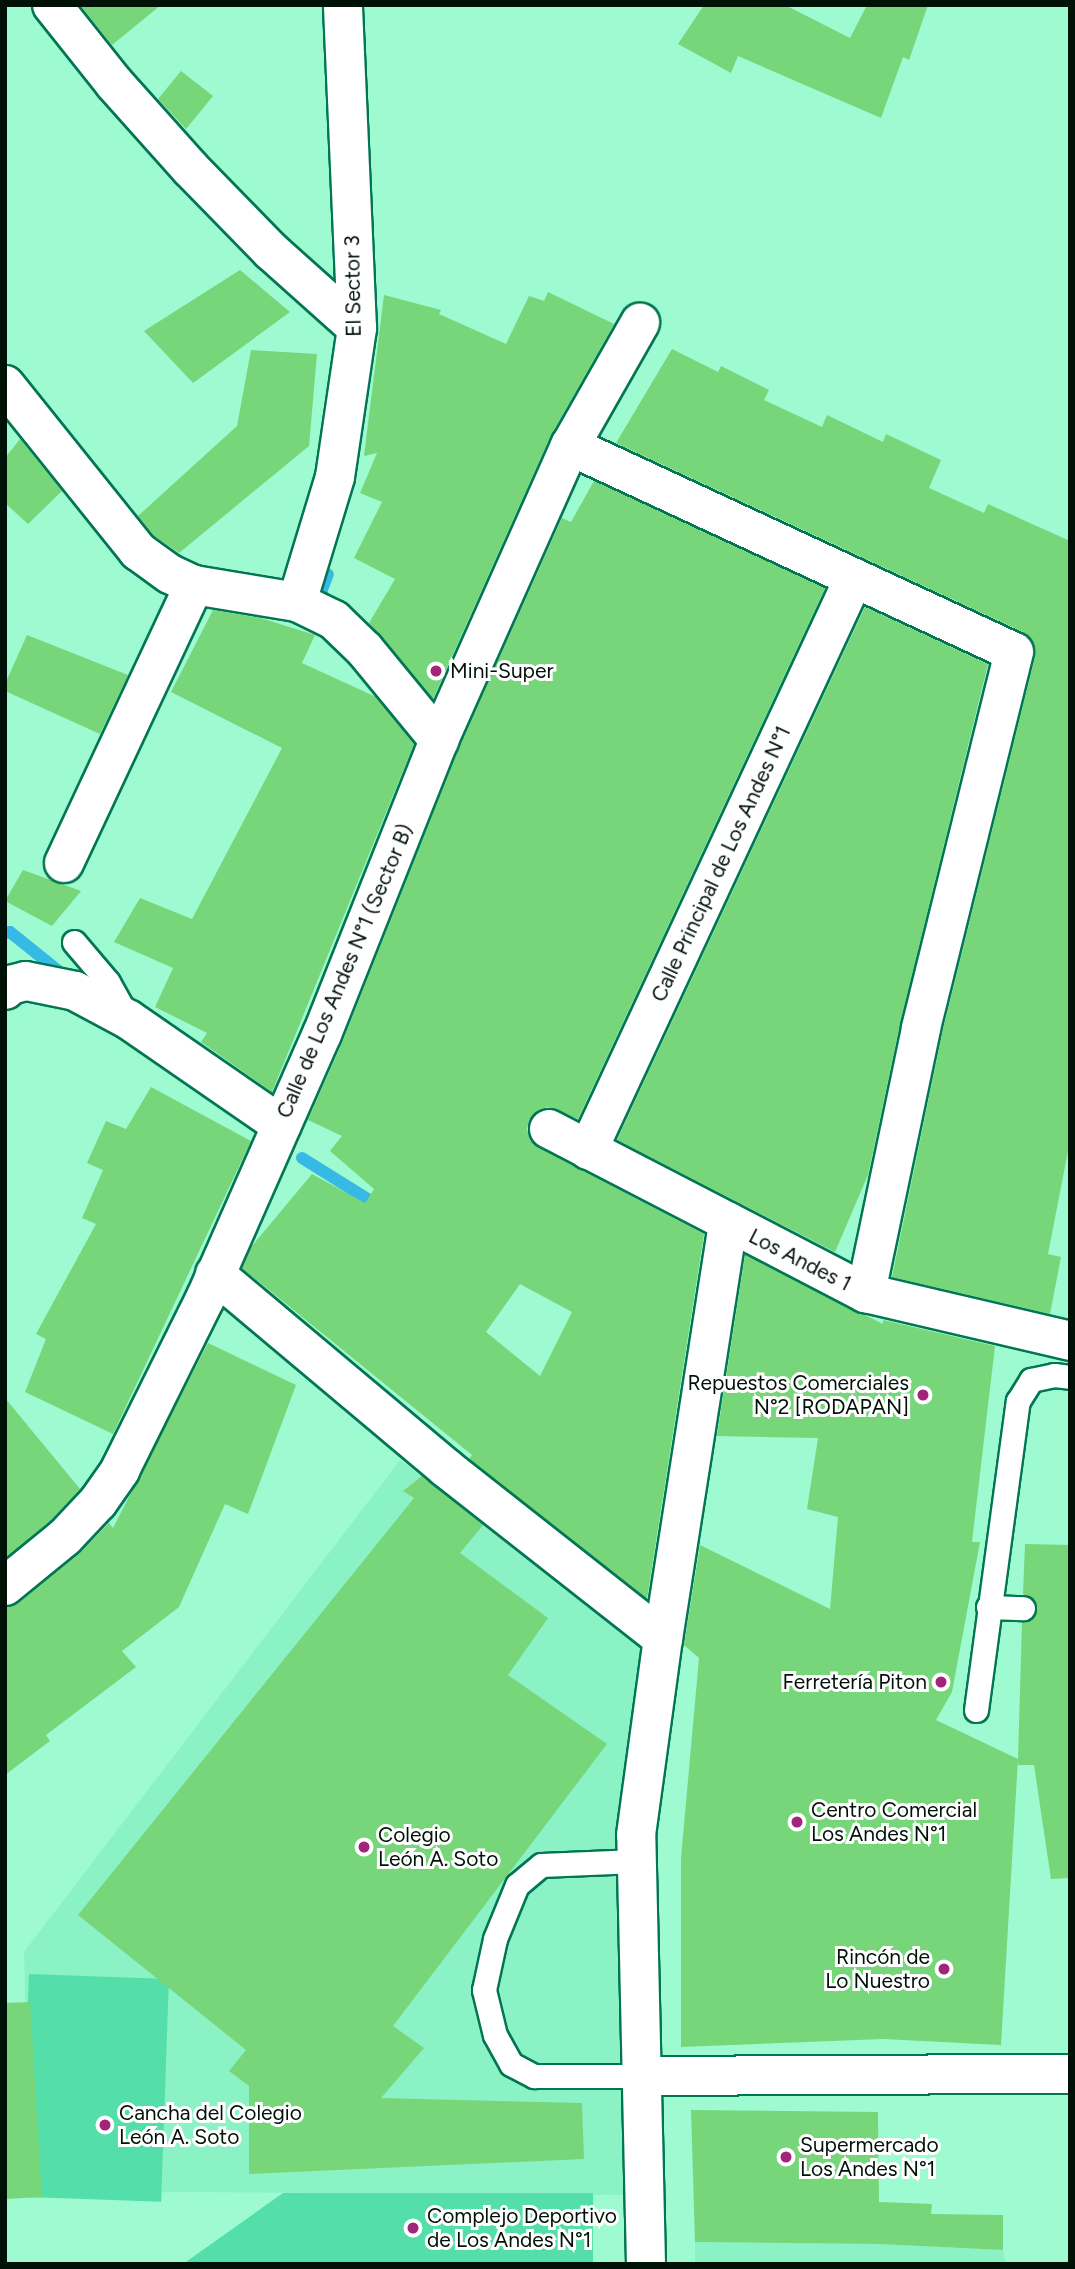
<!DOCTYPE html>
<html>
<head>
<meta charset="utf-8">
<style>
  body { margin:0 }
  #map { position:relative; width:1075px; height:2269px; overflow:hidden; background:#9efad1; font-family:Figtree,sans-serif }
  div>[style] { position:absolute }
  .built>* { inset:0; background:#8bf2c6 }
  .green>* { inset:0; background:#54dea9; transform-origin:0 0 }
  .stream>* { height:12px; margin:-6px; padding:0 6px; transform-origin:6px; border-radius:6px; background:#36b9e4 }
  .building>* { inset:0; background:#77d67a }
  .roads { filter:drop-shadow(2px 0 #027653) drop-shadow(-2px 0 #027653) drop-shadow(0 2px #027653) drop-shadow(0 -2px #027653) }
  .service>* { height:23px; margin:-11.5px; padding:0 11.5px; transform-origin:11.5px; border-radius:11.5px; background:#fff }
  .minor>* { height:38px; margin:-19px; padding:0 19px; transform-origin:19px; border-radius:19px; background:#fff }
  .tertiary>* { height:38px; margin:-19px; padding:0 19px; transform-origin:19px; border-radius:19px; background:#fff }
  .dots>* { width:19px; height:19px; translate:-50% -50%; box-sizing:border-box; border:4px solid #fff; border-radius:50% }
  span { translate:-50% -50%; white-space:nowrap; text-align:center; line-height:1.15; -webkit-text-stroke:6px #fff; paint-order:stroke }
  .street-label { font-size:21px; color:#001208 }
  .poi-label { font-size:21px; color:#001208 }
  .left { translate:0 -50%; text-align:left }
  .right { translate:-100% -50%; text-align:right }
  .frame { position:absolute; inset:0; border:7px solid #001208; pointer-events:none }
</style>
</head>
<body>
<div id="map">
  <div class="built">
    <div style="clip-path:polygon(400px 1460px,648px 1645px,629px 2195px,173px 2192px,31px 2198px,24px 1952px)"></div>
    <div style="clip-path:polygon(695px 2242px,879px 2244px,1003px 2250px,1006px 2264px,695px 2264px)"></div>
  </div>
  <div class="green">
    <div style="left:29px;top:1974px;width:140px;height:223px;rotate:2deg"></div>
    <div style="clip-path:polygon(283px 2193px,593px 2193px,593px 2264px,183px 2264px)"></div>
  </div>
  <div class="stream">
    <div style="left:322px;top:599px;width:3px"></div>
    <div style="left:325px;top:599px;width:8px;rotate:-120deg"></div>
    <div style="left:321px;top:592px;width:19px;rotate:-69deg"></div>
    <div style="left:5px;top:933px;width:5px;rotate:-11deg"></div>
    <div style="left:10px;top:932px;width:72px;rotate:38.8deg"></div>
    <div style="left:302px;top:1158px;width:94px;rotate:32deg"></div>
  </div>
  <div class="building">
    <div style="clip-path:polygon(80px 5px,161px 5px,112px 45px)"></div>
    <div style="clip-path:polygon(704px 5px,785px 5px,850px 38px,867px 5px,928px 5px,909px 60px,903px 57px,881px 118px,738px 56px,731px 73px,678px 44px)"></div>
    <div style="clip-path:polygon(181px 71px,213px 96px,186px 129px,158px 99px)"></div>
    <div style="clip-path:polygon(240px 270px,290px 312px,193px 383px,144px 331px)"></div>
    <div style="clip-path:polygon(548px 292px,614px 324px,550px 437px,433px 699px,369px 623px,395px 579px,354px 558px,382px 502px,360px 493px,377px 453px,364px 456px,384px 295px,441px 310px,439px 314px,506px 344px,529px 296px,544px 301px)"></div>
    <div style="clip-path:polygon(672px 349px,718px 372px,721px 366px,769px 390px,764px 400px,822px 427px,827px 415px,883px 442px,886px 434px,941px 460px,929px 488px,984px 513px,988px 504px,1070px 541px,1070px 1141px,1048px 1254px,1061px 1257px,1050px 1314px,892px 1277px,942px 1034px,1035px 657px,1035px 647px,1023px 632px,616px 443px)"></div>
    <div style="clip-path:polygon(251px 350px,317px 354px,309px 446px,179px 553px,153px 535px,138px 516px,237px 426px)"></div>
    <div style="clip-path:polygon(20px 439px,62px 491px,28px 524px,5px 503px,5px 458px)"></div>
    <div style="clip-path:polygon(evenodd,594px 481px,825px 588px,578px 1119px,547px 1107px,537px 1111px,529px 1120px,527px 1129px,530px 1140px,539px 1148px,704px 1234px,647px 1599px,469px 1459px,472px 1455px,242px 1268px,252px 1246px,312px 1174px,365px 1203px,374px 1189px,330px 1151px,342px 1136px,308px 1120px,342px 1043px,459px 748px,562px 518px,571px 522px,594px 481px,520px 1284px,572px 1312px,540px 1376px,486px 1332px,520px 1284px)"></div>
    <div style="clip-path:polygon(865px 607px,988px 664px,900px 1024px,868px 1175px,835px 1252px,617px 1140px)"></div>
    <div style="clip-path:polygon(213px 610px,261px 618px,315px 635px,302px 663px,376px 697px,414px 744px,272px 1092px,201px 1042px,207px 1033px,155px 1007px,173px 968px,114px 942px,140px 898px,192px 919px,282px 748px,171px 692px)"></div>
    <div style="clip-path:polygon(27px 635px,128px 675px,100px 734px,5px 691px,5px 684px)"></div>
    <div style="clip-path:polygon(23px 870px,81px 891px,52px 926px,5px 901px)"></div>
    <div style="clip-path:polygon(151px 1087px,251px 1141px,113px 1434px,25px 1392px,46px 1339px,36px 1334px,96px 1224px,82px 1218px,103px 1170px,87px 1163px,106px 1121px,126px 1129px)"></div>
    <div style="clip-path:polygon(745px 1255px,883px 1324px,883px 1320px,995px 1346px,972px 1542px,980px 1542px,952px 1692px,936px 1720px,1018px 1759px,1022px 1622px,1030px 1620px,1037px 1609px,1035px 1601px,1023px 1594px,1025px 1544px,1070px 1545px,1070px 1878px,1051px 1879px,1034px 1765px,1018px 1765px,1018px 1759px,1001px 2045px,883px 2039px,681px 2047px,681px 1858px,699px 1658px,684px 1645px,700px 1545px,830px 1609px,838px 1517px,807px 1509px,818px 1438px,717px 1436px)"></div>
    <div style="clip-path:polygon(208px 1343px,296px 1385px,248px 1514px,225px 1504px,179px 1607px,122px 1651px,136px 1667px,46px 1735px,50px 1741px,5px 1775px,5px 1607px,19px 1603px,79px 1554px,109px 1523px,113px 1528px)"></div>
    <div style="clip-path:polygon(5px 1398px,80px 1489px,50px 1521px,5px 1558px)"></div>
    <div style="clip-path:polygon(422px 1476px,483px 1525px,460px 1553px,548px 1618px,508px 1675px,607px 1744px,393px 2026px,424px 2048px,381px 2098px,582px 2103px,584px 2159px,249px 2174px,249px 2086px,229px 2071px,246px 2050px,78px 1915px,414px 1498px,403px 1491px)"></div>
    <div style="clip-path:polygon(30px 2002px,42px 2197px,5px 2199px,5px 2003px)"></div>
    <div style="clip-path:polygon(691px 2110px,878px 2112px,879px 2202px,932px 2204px,931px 2214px,1003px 2215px,1003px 2250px,879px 2244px,695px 2242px)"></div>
  </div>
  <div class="roads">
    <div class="service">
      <div style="left:74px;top:942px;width:52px;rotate:49.6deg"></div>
      <div style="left:108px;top:982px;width:39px;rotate:61deg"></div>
      <div style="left:988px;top:1607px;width:35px;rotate:2deg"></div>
      <div style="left:976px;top:1710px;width:312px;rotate:-82.3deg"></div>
      <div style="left:1018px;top:1401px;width:25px;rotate:-58deg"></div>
      <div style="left:1031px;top:1380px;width:24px;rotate:-12deg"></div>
      <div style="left:1054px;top:1375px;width:16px;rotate:7deg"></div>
      <div style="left:637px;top:1861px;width:96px;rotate:177.6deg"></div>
      <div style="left:541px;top:1865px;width:31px;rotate:140deg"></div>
      <div style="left:517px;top:1885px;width:58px;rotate:112.2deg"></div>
      <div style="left:495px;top:1939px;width:52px;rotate:102.2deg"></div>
      <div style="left:484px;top:1990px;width:46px;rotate:76.3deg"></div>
      <div style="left:495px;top:2035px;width:33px;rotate:61deg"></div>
      <div style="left:511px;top:2064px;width:26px;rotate:28deg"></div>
      <div style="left:534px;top:2076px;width:108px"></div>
    </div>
    <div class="minor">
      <div style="left:52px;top:5px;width:100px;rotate:51.5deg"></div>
      <div style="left:114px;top:83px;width:115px;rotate:48.2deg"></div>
      <div style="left:191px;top:169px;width:115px;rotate:45.7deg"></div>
      <div style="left:271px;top:251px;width:115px;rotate:41.8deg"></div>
      <div style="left:5px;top:385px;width:213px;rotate:51.3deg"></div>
      <div style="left:138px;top:551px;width:39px;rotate:36deg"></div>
      <div style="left:170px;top:574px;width:26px;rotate:25deg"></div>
      <div style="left:194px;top:585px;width:104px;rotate:9.4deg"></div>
      <div style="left:297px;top:602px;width:41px;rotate:25.9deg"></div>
      <div style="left:334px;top:620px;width:43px;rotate:44.1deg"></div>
      <div style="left:365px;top:650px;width:117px;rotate:50.6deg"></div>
      <div style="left:570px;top:446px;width:489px;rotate:24.9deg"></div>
      <div style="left:1014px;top:652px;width:388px;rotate:103.9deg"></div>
      <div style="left:921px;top:1029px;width:270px;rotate:101.8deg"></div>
      <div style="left:297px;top:602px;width:131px;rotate:-73.1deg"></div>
      <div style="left:335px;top:477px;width:151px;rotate:-81.6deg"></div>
      <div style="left:357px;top:328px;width:323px;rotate:-92.5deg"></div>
      <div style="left:64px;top:863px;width:307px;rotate:-64.9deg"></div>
      <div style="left:5px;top:990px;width:7px;rotate:-45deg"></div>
      <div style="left:10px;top:985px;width:16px;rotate:-14deg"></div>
      <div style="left:26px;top:981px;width:50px;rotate:11.5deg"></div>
      <div style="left:75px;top:991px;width:61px;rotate:28.2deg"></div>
      <div style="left:129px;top:1020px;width:185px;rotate:34.6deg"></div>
      <div style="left:588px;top:1150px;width:631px;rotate:-65.06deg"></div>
      <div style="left:5px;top:1586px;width:77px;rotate:-39.2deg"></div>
      <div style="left:65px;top:1537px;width:48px;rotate:-46.7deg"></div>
      <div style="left:98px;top:1502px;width:39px;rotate:-55deg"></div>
      <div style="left:120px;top:1470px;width:191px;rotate:-63.6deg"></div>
      <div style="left:205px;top:1299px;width:290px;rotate:-66.2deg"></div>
      <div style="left:322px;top:1034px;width:316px;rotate:-68.3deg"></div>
      <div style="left:439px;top:740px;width:322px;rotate:-66deg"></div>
      <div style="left:570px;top:446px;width:142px;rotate:-60.4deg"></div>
    </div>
    <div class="tertiary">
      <div style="left:549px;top:1129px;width:357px;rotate:27.4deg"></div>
      <div style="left:866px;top:1293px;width:210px;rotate:13.2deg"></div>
      <div style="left:215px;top:1274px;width:302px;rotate:40deg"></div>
      <div style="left:446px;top:1468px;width:276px;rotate:38.2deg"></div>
      <div style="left:642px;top:2076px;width:428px;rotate:-0.3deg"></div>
      <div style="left:646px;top:2264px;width:429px;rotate:-91.3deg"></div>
      <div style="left:636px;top:1835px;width:198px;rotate:-82.2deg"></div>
      <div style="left:663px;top:1639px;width:422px;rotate:-81.1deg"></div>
    </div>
  </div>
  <div class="dots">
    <div style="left:436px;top:671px;background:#a12579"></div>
    <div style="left:923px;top:1395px;background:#a12579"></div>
    <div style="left:941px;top:1682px;background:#a12579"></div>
    <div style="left:797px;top:1822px;background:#a12579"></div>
    <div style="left:364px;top:1847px;background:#a12579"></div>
    <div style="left:944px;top:1969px;background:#a12579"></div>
    <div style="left:105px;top:2125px;background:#a12579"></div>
    <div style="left:786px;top:2157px;background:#a12579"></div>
    <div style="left:413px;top:2228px;background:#a12579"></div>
  </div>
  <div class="street-label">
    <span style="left:353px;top:286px;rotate:-91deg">El Sector 3</span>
    <span style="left:721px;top:864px;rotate:-65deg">Calle Principal de Los Andes N°1</span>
    <span style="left:345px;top:971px;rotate:-67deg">Calle de Los Andes N°1 (Sector B)</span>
    <span style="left:800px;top:1260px;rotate:27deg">Los Andes 1</span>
  </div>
  <div class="poi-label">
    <span class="left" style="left:450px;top:671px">Mini-Super</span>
    <span class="right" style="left:909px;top:1395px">Repuestos Comerciales<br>N°2 [RODAPAN]</span>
    <span class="right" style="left:927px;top:1682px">Ferretería Piton</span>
    <span class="left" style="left:811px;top:1822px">Centro Comercial<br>Los Andes N°1</span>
    <span class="left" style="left:378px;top:1847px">Colegio<br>León A. Soto</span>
    <span class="right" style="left:930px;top:1969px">Rincón de<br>Lo Nuestro</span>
    <span class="left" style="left:119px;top:2125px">Cancha del Colegio<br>León A. Soto</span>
    <span class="left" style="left:800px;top:2157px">Supermercado<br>Los Andes N°1</span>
    <span class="left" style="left:427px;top:2228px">Complejo Deportivo<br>de Los Andes N°1</span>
  </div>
  <div class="frame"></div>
</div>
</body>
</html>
